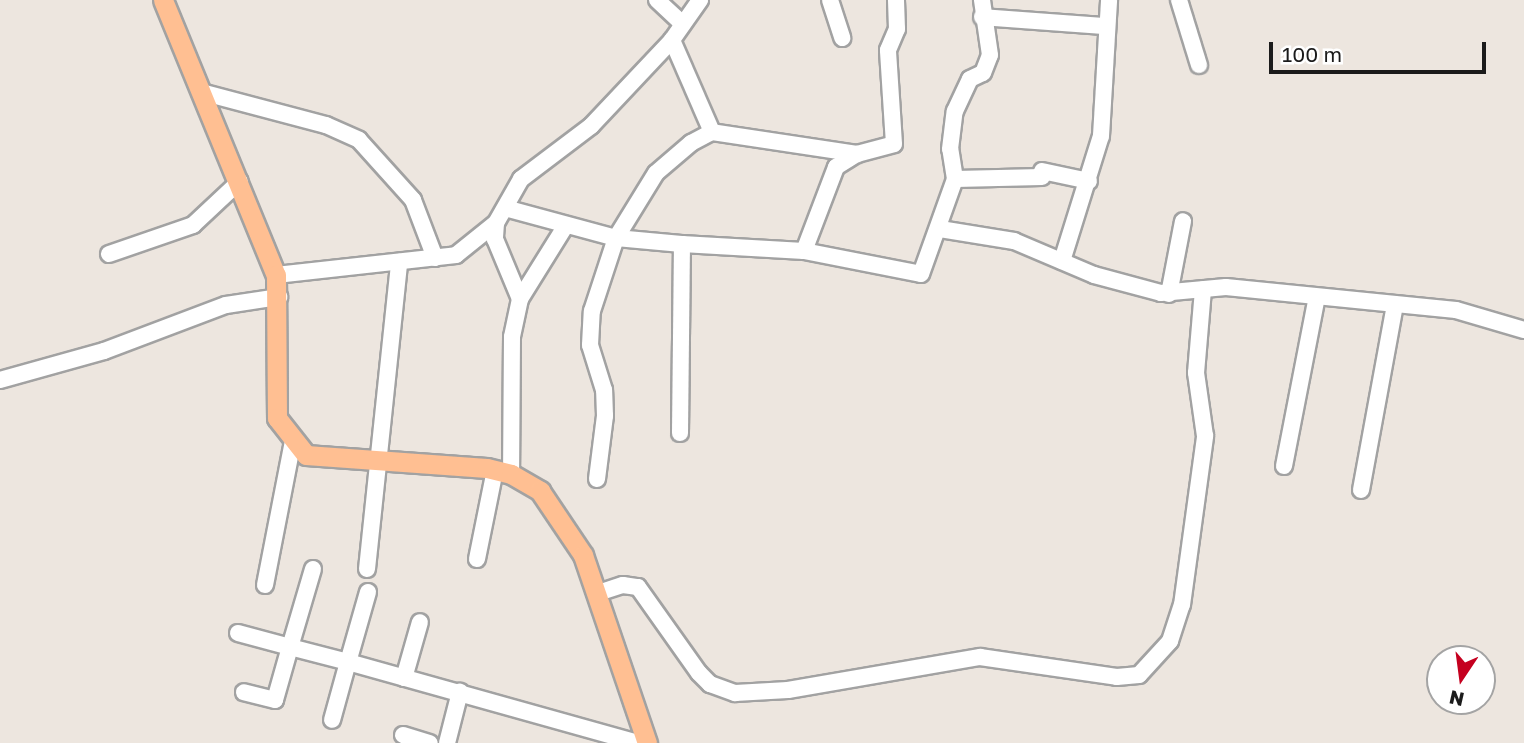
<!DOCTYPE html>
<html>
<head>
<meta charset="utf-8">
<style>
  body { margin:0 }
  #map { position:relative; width:1524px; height:743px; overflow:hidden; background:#ede6df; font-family:"Golos Text",sans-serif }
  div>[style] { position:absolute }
  .roads { filter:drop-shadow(2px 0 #a2a2a2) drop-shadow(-2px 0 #a2a2a2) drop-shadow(0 2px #a2a2a2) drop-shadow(0 -2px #a2a2a2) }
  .minor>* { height:16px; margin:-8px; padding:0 8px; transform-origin:8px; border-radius:8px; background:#fff }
  .major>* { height:19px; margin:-9.5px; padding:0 9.5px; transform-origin:9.5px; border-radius:9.5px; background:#ffbf92 }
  span { translate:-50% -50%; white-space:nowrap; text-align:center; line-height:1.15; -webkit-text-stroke:6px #fff; paint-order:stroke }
  .north { position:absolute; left:1426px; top:645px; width:70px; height:70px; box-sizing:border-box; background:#fff; border:2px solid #a4a4a4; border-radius:50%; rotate:193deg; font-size:19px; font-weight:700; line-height:28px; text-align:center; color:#1b1b1b }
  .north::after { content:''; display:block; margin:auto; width:24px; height:32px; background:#c5001f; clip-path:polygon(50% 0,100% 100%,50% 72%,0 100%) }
  .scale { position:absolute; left:1269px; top:42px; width:217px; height:32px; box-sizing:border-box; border:4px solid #1b1b1b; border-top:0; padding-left:9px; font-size:21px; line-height:24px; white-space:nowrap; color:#1b1b1b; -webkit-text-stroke:5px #fff; paint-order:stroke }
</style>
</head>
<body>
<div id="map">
  <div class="roads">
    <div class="minor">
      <div style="left:657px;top:0;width:35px;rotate:43deg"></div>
      <div style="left:830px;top:0;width:40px;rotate:72deg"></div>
      <div style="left:1179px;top:0;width:68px;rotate:72.9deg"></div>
      <div style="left:982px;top:17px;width:124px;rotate:4.2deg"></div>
      <div style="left:672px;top:40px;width:100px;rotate:66.5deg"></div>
      <div style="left:201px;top:92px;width:129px;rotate:14.8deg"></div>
      <div style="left:326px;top:125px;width:36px;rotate:24deg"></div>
      <div style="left:359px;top:140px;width:81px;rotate:48deg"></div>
      <div style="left:413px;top:200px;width:62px;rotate:69.2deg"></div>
      <div style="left:1042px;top:171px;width:48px;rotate:12deg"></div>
      <div style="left:955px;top:179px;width:87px;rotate:-1.3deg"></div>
      <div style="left:505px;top:208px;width:115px;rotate:15.1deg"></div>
      <div style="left:616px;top:238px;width:76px;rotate:-58.4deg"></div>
      <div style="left:656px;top:173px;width:46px;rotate:-40.6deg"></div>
      <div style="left:691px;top:143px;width:24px;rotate:-28deg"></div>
      <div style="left:712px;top:132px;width:147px;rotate:8.6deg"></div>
      <div style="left:496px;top:223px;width:16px;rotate:94deg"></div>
      <div style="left:495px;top:239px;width:65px;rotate:67.4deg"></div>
      <div style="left:520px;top:299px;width:39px;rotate:102deg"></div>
      <div style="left:512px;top:337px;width:137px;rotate:90.4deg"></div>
      <div style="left:940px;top:229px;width:75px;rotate:9.2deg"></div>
      <div style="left:1014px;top:241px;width:87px;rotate:23deg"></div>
      <div style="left:1094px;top:275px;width:69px;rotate:15deg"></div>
      <div style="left:1161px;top:293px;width:65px;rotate:-5.3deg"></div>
      <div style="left:1226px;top:287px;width:231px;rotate:5.7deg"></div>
      <div style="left:1456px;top:310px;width:71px;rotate:16.4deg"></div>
      <div style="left:804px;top:251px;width:119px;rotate:11.1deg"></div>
      <div style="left:921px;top:274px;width:101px;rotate:-70.3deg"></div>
      <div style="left:955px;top:179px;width:30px;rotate:-99deg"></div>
      <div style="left:950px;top:149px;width:38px;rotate:-83deg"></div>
      <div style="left:955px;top:111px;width:35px;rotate:-65deg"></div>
      <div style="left:970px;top:79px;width:14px;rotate:-25deg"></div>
      <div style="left:983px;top:73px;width:19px;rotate:-69deg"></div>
      <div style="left:990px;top:55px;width:56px;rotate:-98.3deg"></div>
      <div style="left:109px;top:254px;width:89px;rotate:-19deg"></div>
      <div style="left:193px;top:225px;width:64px;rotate:-43.1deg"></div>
      <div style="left:1062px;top:261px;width:131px;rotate:-72.7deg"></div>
      <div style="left:1101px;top:136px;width:136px;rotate:-86.6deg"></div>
      <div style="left:276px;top:275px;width:181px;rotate:-6.3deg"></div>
      <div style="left:456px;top:255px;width:51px;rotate:-38.7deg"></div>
      <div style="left:496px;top:223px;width:51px;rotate:-60.4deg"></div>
      <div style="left:521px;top:179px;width:88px;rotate:-37.1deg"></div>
      <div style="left:591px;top:126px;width:118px;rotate:-46.7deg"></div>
      <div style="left:672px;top:40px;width:49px;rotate:-55deg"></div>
      <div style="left:1169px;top:294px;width:74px;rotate:-79.1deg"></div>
      <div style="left:520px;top:299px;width:87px;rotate:-58.1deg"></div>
      <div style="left:0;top:380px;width:108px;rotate:-15.6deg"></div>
      <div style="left:104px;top:351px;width:130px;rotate:-20.7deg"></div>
      <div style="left:226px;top:305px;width:54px;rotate:-8.6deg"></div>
      <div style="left:680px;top:433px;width:189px;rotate:-89.4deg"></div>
      <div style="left:682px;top:244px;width:122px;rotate:3.3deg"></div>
      <div style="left:804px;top:251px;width:90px;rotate:-69.1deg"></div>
      <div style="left:836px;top:167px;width:25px;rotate:-32deg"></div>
      <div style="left:857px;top:154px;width:38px;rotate:-15deg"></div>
      <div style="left:894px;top:144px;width:94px;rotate:-93.7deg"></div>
      <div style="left:888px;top:50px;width:23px;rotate:-67deg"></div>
      <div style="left:897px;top:29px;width:29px;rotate:-92deg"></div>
      <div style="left:1284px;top:466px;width:172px;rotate:-79deg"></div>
      <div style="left:597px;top:479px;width:64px;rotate:-82.8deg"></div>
      <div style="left:605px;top:416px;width:26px;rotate:-92deg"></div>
      <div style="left:604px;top:390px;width:47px;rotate:-107.3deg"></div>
      <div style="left:590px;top:345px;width:34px;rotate:-87deg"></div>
      <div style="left:592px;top:311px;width:77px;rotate:-71.8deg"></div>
      <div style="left:616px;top:238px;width:66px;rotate:5.2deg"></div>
      <div style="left:1361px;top:490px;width:189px;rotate:-79.6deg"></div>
      <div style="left:477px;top:559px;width:91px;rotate:-78.6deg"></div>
      <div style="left:313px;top:569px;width:81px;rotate:106.4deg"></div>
      <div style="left:290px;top:647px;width:60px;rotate:14.5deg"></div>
      <div style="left:348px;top:662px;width:60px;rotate:105.4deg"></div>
      <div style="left:367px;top:569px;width:309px;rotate:-84deg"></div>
      <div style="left:265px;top:585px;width:147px;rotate:-79deg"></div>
      <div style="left:368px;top:592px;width:73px;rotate:105.9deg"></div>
      <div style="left:348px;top:662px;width:301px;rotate:15.6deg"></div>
      <div style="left:598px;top:593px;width:26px;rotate:-18deg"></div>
      <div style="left:623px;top:585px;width:15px;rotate:8deg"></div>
      <div style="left:638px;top:587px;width:105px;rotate:54.7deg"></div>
      <div style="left:699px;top:673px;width:16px;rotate:45deg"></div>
      <div style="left:710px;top:684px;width:27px;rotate:20deg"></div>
      <div style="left:735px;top:693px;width:53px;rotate:-3.2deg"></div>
      <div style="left:788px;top:690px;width:195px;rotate:-9.8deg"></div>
      <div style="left:980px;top:657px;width:138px;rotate:8.3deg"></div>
      <div style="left:1117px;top:677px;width:22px;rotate:-5deg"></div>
      <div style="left:1139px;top:675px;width:46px;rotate:-47.6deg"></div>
      <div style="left:1170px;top:641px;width:38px;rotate:-72deg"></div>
      <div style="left:1182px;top:605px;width:171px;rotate:-82.2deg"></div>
      <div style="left:1205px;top:436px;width:64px;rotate:-98.1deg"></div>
      <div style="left:1196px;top:373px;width:84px;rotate:-85.2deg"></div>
      <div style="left:238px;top:633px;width:54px;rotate:15.1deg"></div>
      <div style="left:290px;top:647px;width:55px;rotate:105.8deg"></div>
      <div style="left:275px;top:700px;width:32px;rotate:-166deg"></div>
      <div style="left:404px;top:678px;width:58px;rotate:-74.1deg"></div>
      <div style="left:403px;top:735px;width:28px;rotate:17deg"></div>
      <div style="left:447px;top:743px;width:53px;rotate:-75.7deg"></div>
    </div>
    <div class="major">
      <div style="left:163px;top:0;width:297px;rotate:67.7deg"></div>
      <div style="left:276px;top:275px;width:143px;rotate:89.6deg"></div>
      <div style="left:277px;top:418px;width:47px;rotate:51.9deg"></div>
      <div style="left:306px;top:455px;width:181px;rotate:4.1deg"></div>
      <div style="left:487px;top:468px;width:25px;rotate:14deg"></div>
      <div style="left:511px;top:474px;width:34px;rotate:30deg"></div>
      <div style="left:540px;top:491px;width:77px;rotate:56.1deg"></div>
      <div style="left:583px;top:555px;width:199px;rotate:71.2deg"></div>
    </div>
  </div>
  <div class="north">N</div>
  <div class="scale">100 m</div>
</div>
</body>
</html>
